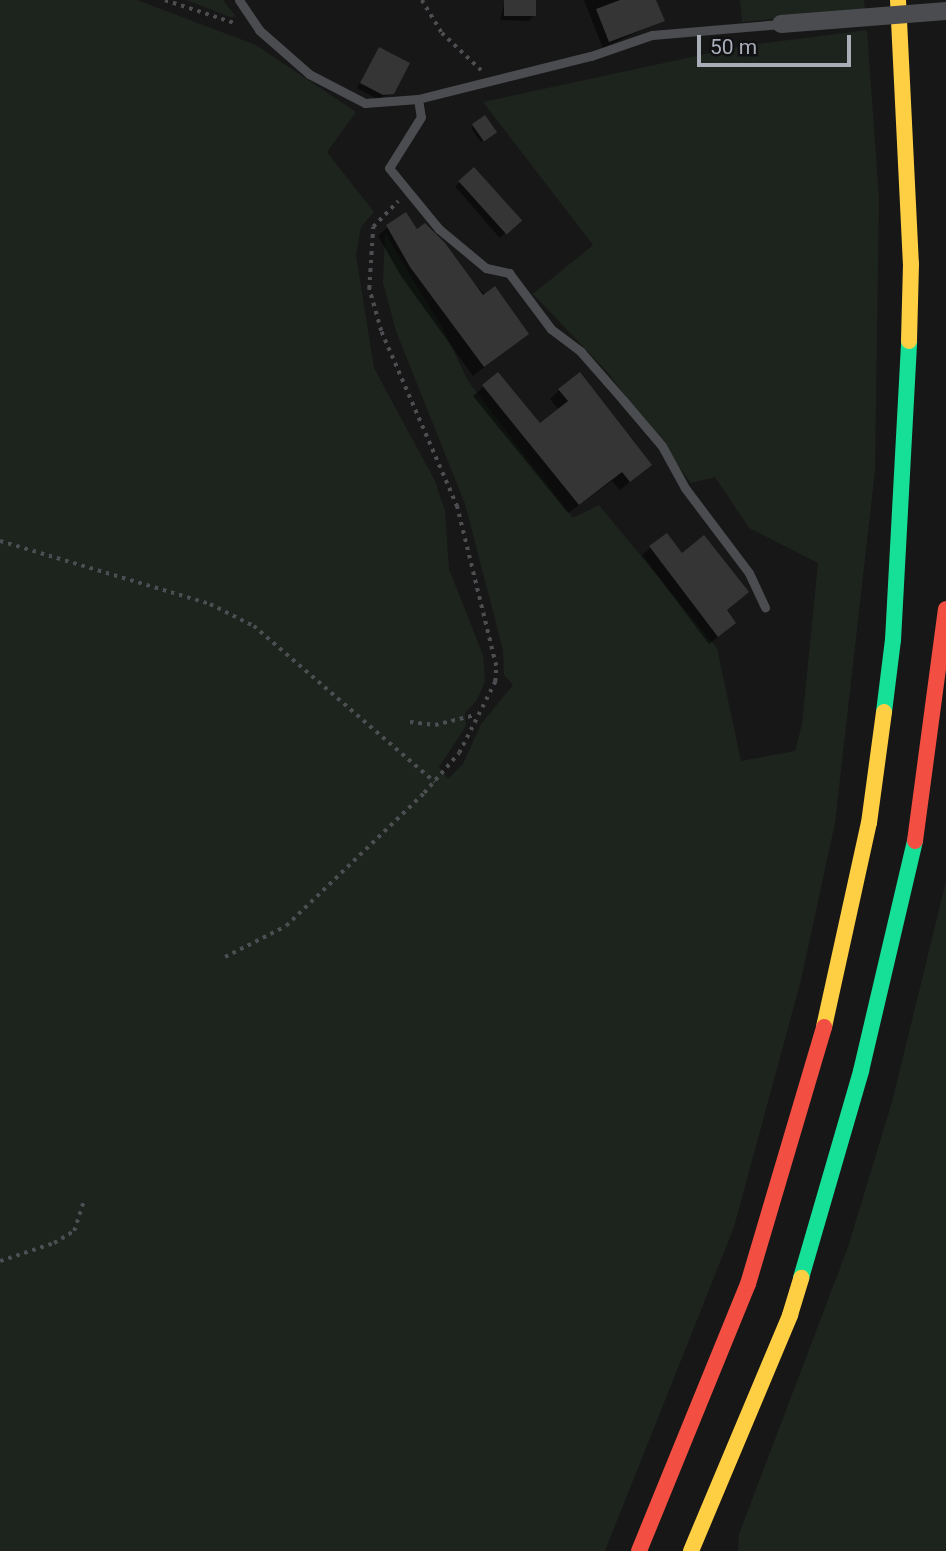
<!DOCTYPE html>
<html>
<head>
<meta charset="utf-8">
<style>
  body { margin:0 }
  #map { position:relative; width:946px; height:1551px; overflow:hidden; background:#171717; font-family:Roboto,sans-serif }
  div>[style] { position:absolute }
  .green>* { inset:0; background:#1d241e }
  .shadow>* { inset:0; background:#0007; transform-origin:0 0 }
  .building>* { inset:0; background:#353536; transform-origin:0 0 }
  .path>* { height:3.5px; margin-top:-1.75px; transform-origin:0; background:repeating-linear-gradient(90deg,#4d4e52 0 3.5px,transparent 0 8.5px) }
  .lane>* { height:9px; margin:-4.5px; padding:0 4.5px; transform-origin:4.5px; border-radius:4.5px; background:#4b4c50 }
  .fast>* { height:16px; margin:-8px; padding:0 8px; transform-origin:8px; border-radius:8px; background:#16e098 }
  .slow>* { height:16px; margin:-8px; padding:0 8px; transform-origin:8px; border-radius:8px; background:#ffcf43 }
  .jam>* { height:16px; margin:-8px; padding:0 8px; transform-origin:8px; border-radius:8px; background:#f24e42 }
  .street-bridge>* { height:18px; margin:-9px; padding:0 9px; transform-origin:9px; border-radius:9px; background:#4b4c50 }
  span { translate:-50% -50%; white-space:nowrap; text-align:center; line-height:1.15; -webkit-text-stroke:6px #111113; paint-order:stroke }
  .scale { position:absolute; left:697px; top:35px; width:154px; height:32px; box-sizing:border-box; border:4px solid #a8adb8; border-top:0; padding-left:9px; font-size:21px; line-height:24px; white-space:nowrap; color:#a8adb8; -webkit-text-stroke:5px #111113; paint-order:stroke }
</style>
</head>
<body>
<div id="map">
  <div class="green">
    <div style="clip-path:polygon(0 0,137px 0,256px 45px,356px 112px,327px 152px,374px 212px,361px 227px,356px 255px,374px 368px,435px 481px,445px 511px,449px 569px,483px 655px,485px 681px,477px 700px,465px 713px,466px 726px,439px 767px,448px 779px,463px 764px,481px 724px,513px 685px,504px 675px,503px 650px,465px 504px,396px 331px,383px 283px,385px 233px,444px 331px,468px 381px,573px 518px,599px 505px,717px 648px,741px 761px,795px 751px,802px 724px,818px 563px,749px 528px,715px 477px,691px 483px,608px 373px,533px 294px,593px 245px,483px 102px,743px 46px,867px 30px,879px 198px,875px 471px,835px 823px,801px 980px,734px 1227px,605px 1551px,0 1551px)"></div>
    <div style="clip-path:polygon(186px 0,223px 0,236px 17px,230px 17px)"></div>
    <div style="clip-path:polygon(740px 0,864px 0,865px 9px,742px 22px)"></div>
    <div style="clip-path:polygon(946px 881px,946px 1551px,738px 1551px,739px 1534px,848px 1247px,892px 1102px)"></div>
  </div>
  <div class="shadow">
    <div style="clip-path:polygon(584px 0,655px 0,663px 20px,603px 48px)"></div>
    <div style="clip-path:polygon(505px 1px,533px 16px,529px 21px,500px 20px)"></div>
    <div style="clip-path:polygon(379px 49px,393px 93px,377px 99px,357px 88px)"></div>
    <div style="clip-path:polygon(485px 118px,493px 134px,481px 142px,471px 128px)"></div>
    <div style="left:474px;top:170px;width:68px;height:25px;rotate:49deg"></div>
    <div style="clip-path:polygon(388px 227px,417px 231px,527px 333px,473px 376px,401px 276px,378px 236px)"></div>
    <div style="clip-path:polygon(498px 374px,539px 425px,559px 410px,550px 399px,559px 390px,650px 465px,620px 490px,612px 481px,568px 513px,473px 396px)"></div>
    <div style="clip-path:polygon(667px 535px,725px 611px,726px 631px,709px 644px,642px 555px)"></div>
  </div>
  <div class="building">
    <div style="left:504px;top:0;width:32px;height:16px"></div>
    <div style="clip-path:polygon(620px 0,656px 0,665px 21px,609px 42px,596px 9px)"></div>
    <div style="clip-path:polygon(379px 47px,410px 63px,394px 94px,383px 95px,360px 83px)"></div>
    <div style="left:485px;top:115px;width:21px;height:16px;rotate:55deg"></div>
    <div style="left:474px;top:167px;width:72px;height:21px;rotate:48deg"></div>
    <div style="clip-path:polygon(406px 212px,417px 229px,425px 223px,445px 243px,483px 295px,495px 286px,529px 334px,484px 367px,410px 267px,386px 225px)"></div>
    <div style="clip-path:polygon(498px 372px,540px 423px,568px 401px,558px 389px,580px 372px,652px 465px,630px 482px,622px 472px,579px 505px,482px 385px)"></div>
    <div style="clip-path:polygon(667px 533px,682px 553px,704px 535px,749px 592px,727px 610px,736px 623px,718px 637px,649px 546px)"></div>
  </div>
  <div class="path">
    <div style="left:165px;top:0;width:76px;rotate:18.4deg"></div>
    <div style="left:422px;top:0;width:39px;rotate:59deg"></div>
    <div style="left:442px;top:33px;width:54px;rotate:43.5deg"></div>
    <div style="left:0;top:541px;width:219px;rotate:16.7deg"></div>
    <div style="left:210px;top:604px;width:49px;rotate:26.6deg"></div>
    <div style="left:254px;top:626px;width:239px;rotate:40.8deg"></div>
    <div style="left:410px;top:722px;width:25px;rotate:7deg"></div>
    <div style="left:435px;top:725px;width:41px;rotate:-14deg"></div>
    <div style="left:225px;top:957px;width:68px;rotate:-26.9deg"></div>
    <div style="left:286px;top:926px;width:192px;rotate:-43.9deg"></div>
    <div style="left:424px;top:793px;width:53px;rotate:-48.8deg"></div>
    <div style="left:459px;top:753px;width:80px;rotate:-63.1deg"></div>
    <div style="left:495px;top:682px;width:16px;rotate:-86deg"></div>
    <div style="left:496px;top:666px;width:164px;rotate:-103.8deg"></div>
    <div style="left:457px;top:507px;width:192px;rotate:-113.4deg"></div>
    <div style="left:381px;top:331px;width:44px;rotate:-105.9deg"></div>
    <div style="left:369px;top:289px;width:62px;rotate:-86.3deg"></div>
    <div style="left:373px;top:227px;width:36px;rotate:-46deg"></div>
    <div style="left:0;top:1261px;width:57px;rotate:-18.4deg"></div>
    <div style="left:54px;top:1243px;width:23px;rotate:-31deg"></div>
    <div style="left:74px;top:1231px;width:33px;rotate:-72deg"></div>
  </div>
  <div class="lane">
    <div style="left:239px;top:0;width:36px;rotate:56deg"></div>
    <div style="left:259px;top:30px;width:67px;rotate:41.3deg"></div>
    <div style="left:309px;top:74px;width:63px;rotate:27.4deg"></div>
    <div style="left:365px;top:103px;width:53px;rotate:-4.3deg"></div>
    <div style="left:418px;top:99px;width:178px;rotate:-14deg"></div>
    <div style="left:591px;top:56px;width:65px;rotate:-19deg"></div>
    <div style="left:652px;top:35px;width:129px;rotate:-4.9deg"></div>
    <div style="left:418px;top:99px;width:18px;rotate:81deg"></div>
    <div style="left:421px;top:117px;width:60px;rotate:122.1deg"></div>
    <div style="left:389px;top:168px;width:79px;rotate:50.7deg"></div>
    <div style="left:439px;top:229px;width:61px;rotate:39.7deg"></div>
    <div style="left:486px;top:268px;width:24px;rotate:12deg"></div>
    <div style="left:509px;top:273px;width:70px;rotate:53.1deg"></div>
    <div style="left:551px;top:329px;width:38px;rotate:37deg"></div>
    <div style="left:581px;top:352px;width:64px;rotate:48.8deg"></div>
    <div style="left:623px;top:400px;width:60px;rotate:49.7deg"></div>
    <div style="left:662px;top:446px;width:48px;rotate:61.3deg"></div>
    <div style="left:685px;top:488px;width:106px;rotate:53deg"></div>
    <div style="left:749px;top:573px;width:38px;rotate:65deg"></div>
  </div>
  <div class="fast">
    <div style="left:884px;top:712px;width:73px;rotate:-82.9deg"></div>
    <div style="left:893px;top:640px;width:299px;rotate:-86.9deg"></div>
    <div style="left:801px;top:1278px;width:216px;rotate:-73.8deg"></div>
    <div style="left:861px;top:1071px;width:236px;rotate:-76.8deg"></div>
  </div>
  <div class="slow">
    <div style="left:898px;top:0;width:264px;rotate:87.2deg"></div>
    <div style="left:911px;top:264px;width:77px;rotate:91.5deg"></div>
    <div style="left:824px;top:1027px;width:209px;rotate:-77.6deg"></div>
    <div style="left:869px;top:823px;width:112px;rotate:-82.3deg"></div>
    <div style="left:691px;top:1551px;width:256px;rotate:-67.2deg"></div>
    <div style="left:790px;top:1315px;width:39px;rotate:-73deg"></div>
  </div>
  <div class="jam">
    <div style="left:915px;top:841px;width:234px;rotate:-82.4deg"></div>
    <div style="left:639px;top:1551px;width:288px;rotate:-67.8deg"></div>
    <div style="left:748px;top:1284px;width:268px;rotate:-73.5deg"></div>
  </div>
  <div class="street-bridge">
    <div style="left:781px;top:24px;width:166px;rotate:-4.5deg"></div>
  </div>
  <div class="scale">50 m</div>
</div>
</body>
</html>
